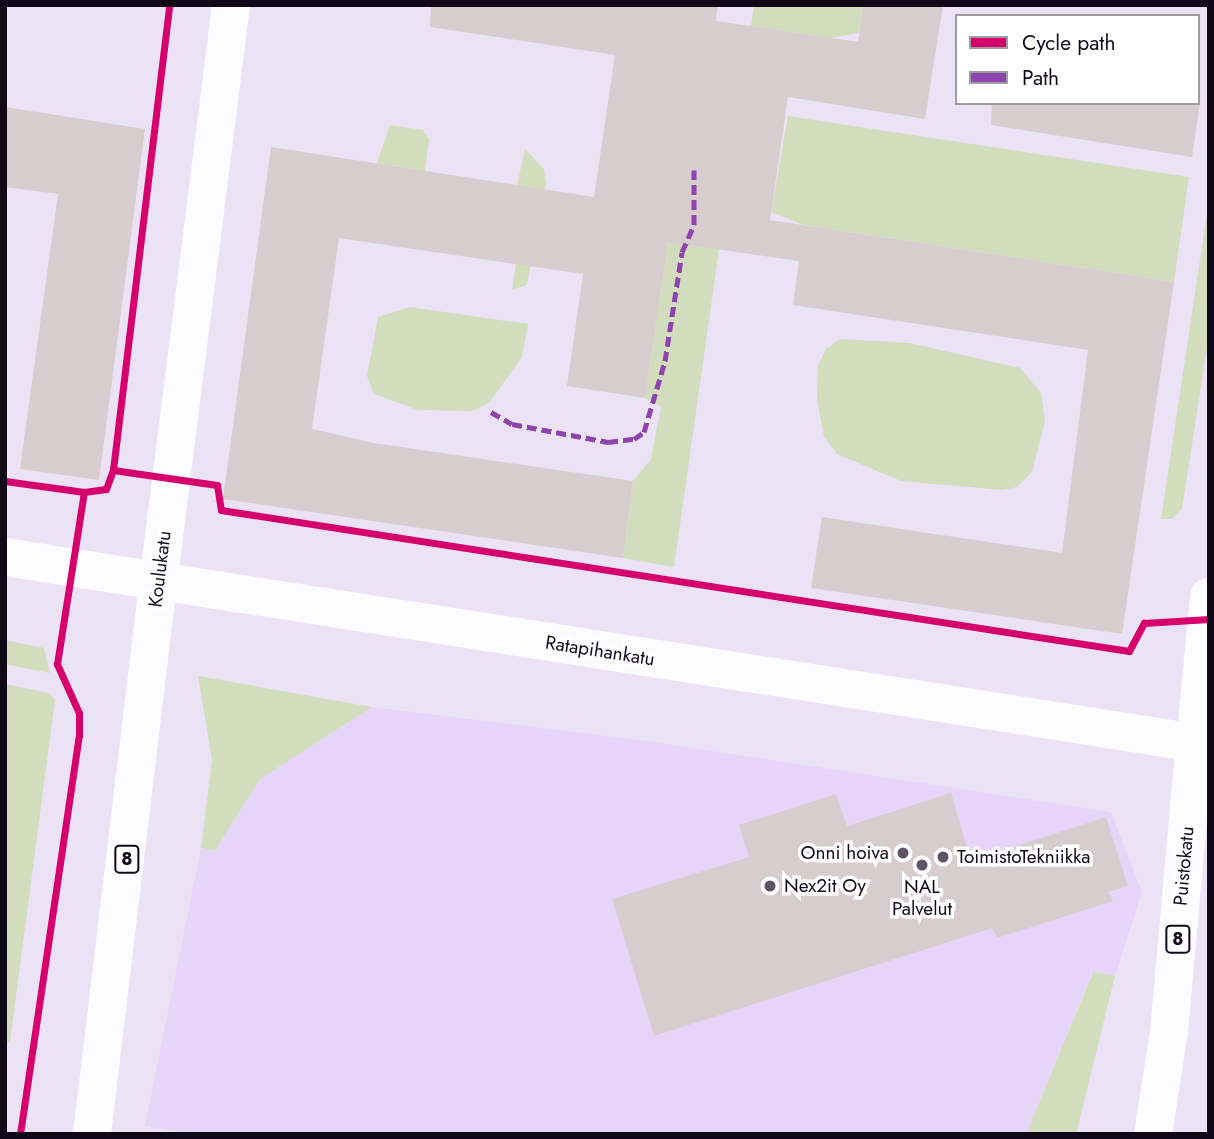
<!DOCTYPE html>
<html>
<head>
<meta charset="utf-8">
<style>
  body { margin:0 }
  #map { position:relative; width:1214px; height:1139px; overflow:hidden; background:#ebe2f5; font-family:Jost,sans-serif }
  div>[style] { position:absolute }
  .built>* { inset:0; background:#e6d5f9 }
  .green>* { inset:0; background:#d2ddbe }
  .building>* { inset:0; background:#d8cdce }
  .secondary>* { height:38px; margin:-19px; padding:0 19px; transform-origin:19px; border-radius:19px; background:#fcfbfe }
  .highway>* { height:38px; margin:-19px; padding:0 19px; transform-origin:19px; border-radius:19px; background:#fcfbfe }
  .quiet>* { height:5px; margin-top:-2.5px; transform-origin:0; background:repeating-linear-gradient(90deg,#8e44ad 0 10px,transparent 0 15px) }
  .cycleway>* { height:7px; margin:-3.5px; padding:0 3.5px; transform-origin:3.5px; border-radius:3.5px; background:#d6006c }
  .dots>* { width:19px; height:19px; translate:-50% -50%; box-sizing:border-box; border:4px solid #fff; border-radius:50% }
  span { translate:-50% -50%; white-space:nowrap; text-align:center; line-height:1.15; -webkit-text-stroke:7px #fff; paint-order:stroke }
  .shield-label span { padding:2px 5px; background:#fff; border:2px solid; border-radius:5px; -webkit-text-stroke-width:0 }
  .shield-label { font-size:18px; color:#100917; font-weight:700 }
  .street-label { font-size:19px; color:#100917 }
  .poi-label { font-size:19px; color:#100917 }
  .right { translate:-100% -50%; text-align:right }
  .left { translate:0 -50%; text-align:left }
  .frame { position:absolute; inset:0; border:7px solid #100917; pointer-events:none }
  .legend { position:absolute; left:955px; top:14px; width:245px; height:91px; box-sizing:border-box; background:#fff; border:2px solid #9f9da2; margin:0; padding:9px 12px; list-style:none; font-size:21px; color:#100917 }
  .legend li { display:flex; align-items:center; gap:14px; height:35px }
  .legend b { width:35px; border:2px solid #9f9da2 }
</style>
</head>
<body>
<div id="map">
  <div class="built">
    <div style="clip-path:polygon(372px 707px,647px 741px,1111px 812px,1142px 892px,1115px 976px,1092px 972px,1026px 1134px,195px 1134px,145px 1126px,201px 848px,215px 851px,260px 779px)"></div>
  </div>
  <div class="green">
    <div style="clip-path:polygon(754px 5px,863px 5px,859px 33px,830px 38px,751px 26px)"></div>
    <div style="clip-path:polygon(788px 116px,1189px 177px,1174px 282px,804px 225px,771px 212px)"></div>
    <div style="clip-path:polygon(390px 125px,423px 130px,429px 139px,425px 171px,377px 163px)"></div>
    <div style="clip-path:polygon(525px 149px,544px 169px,546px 183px,527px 285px,512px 290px,528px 187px,517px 185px)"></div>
    <div style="clip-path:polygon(1209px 200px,1209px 335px,1182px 509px,1172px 519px,1161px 519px)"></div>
    <div style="clip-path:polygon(673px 207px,724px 215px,674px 567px,623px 558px,633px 481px,651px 459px,661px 406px,645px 398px)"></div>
    <div style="clip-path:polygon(410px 307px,528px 324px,522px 357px,489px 403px,472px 411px,418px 410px,374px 394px,367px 376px,378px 317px)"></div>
    <div style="clip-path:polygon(840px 339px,909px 343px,1020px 368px,1041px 393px,1045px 421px,1032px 472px,1017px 487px,1003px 490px,901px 481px,837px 454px,824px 436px,817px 400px,818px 365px,826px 349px)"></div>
    <div style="clip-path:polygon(5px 640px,44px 648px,50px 673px,5px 664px)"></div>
    <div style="clip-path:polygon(198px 676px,372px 707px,260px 779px,215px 851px,201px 848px,212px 760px)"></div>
    <div style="clip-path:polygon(5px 684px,49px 693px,55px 700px,10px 1042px,5px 1041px)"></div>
    <div style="clip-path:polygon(1093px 972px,1115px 976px,1076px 1134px,1026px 1134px)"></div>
  </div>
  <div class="building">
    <div style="clip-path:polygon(431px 5px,718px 5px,716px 21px,858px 42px,863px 5px,943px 5px,925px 119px,788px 97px,770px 220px,1174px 282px,1122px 634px,811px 588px,822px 517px,1062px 553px,1088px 350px,793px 305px,799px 261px,668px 242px,645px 398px,567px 386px,583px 274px,339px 238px,312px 429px,374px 443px,633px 481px,623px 558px,223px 499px,271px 147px,594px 197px,615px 55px,430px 27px)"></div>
    <div style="clip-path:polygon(992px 103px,1200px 103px,1192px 157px,991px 125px)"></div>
    <div style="clip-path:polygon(5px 107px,145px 129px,99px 480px,20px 469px,58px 194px,5px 187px)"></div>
    <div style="clip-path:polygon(951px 793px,971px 861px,1106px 817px,1128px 886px,1109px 892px,1113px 901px,997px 938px,992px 928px,654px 1036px,612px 899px,749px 857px,739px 825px,836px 794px,847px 826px)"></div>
  </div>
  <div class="secondary">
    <div style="left:5px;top:557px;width:1219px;rotate:8.87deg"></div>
    <div style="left:158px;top:584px;width:584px;rotate:-82.81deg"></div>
    <div style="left:1195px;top:743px;width:147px;rotate:-84.5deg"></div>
  </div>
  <div class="highway">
    <div style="left:92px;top:1134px;width:554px;rotate:-83.16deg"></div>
    <div style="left:1153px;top:1134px;width:103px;rotate:-81.1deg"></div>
    <div style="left:1169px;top:1032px;width:290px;rotate:-84.9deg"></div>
  </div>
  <div class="quiet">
    <div style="left:491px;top:412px;width:24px;rotate:30deg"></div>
    <div style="left:512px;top:424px;width:98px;rotate:10.6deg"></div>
    <div style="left:608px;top:442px;width:26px;rotate:-7deg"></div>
    <div style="left:634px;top:439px;width:12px;rotate:-35deg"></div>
    <div style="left:644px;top:432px;width:74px;rotate:-73.5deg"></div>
    <div style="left:665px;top:361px;width:110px;rotate:-81.1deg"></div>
    <div style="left:682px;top:252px;width:30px;rotate:-66deg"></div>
    <div style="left:694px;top:225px;width:55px;rotate:-90deg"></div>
  </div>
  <div class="cycleway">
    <div style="left:113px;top:470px;width:105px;rotate:8.2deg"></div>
    <div style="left:217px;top:485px;width:25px;rotate:81deg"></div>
    <div style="left:221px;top:510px;width:919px;rotate:8.83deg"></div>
    <div style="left:1129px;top:651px;width:32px;rotate:-62deg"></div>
    <div style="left:1144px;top:623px;width:65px;rotate:-3.5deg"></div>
    <div style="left:5px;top:481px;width:80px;rotate:7.9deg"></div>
    <div style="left:84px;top:492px;width:22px;rotate:-8deg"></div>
    <div style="left:106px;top:489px;width:20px;rotate:-70deg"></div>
    <div style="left:113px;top:470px;width:468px;rotate:-83.1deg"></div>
    <div style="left:20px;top:1134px;width:403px;rotate:-81.6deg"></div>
    <div style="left:79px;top:735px;width:22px;rotate:-90deg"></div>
    <div style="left:79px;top:713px;width:54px;rotate:-114.2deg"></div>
    <div style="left:57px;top:664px;width:174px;rotate:-81.1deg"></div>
  </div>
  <div class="dots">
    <div style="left:903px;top:853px;background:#5d5565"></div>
    <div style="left:943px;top:857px;background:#5d5565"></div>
    <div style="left:922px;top:865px;background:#5d5565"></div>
    <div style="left:770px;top:886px;background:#5d5565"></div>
  </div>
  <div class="shield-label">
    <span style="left:127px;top:859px">8</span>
    <span style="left:1178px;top:939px">8</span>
  </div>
  <div class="street-label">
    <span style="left:160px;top:569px;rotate:-83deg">Koulukatu</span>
    <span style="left:600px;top:651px;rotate:9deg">Ratapihankatu</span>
    <span style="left:1184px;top:866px;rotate:-85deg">Puistokatu</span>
  </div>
  <div class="poi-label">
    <span class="right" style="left:889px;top:853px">Onni hoiva</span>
    <span class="left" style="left:957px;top:857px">ToimistoTekniikka</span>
    <span class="left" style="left:784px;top:886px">Nex2it Oy</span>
    <span style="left:922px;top:898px">NAL<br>Palvelut</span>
  </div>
  <div class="frame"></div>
  <ul class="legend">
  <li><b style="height:9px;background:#d6006c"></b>Cycle path</li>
  <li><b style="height:9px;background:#8e44ad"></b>Path</li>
  </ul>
</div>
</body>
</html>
